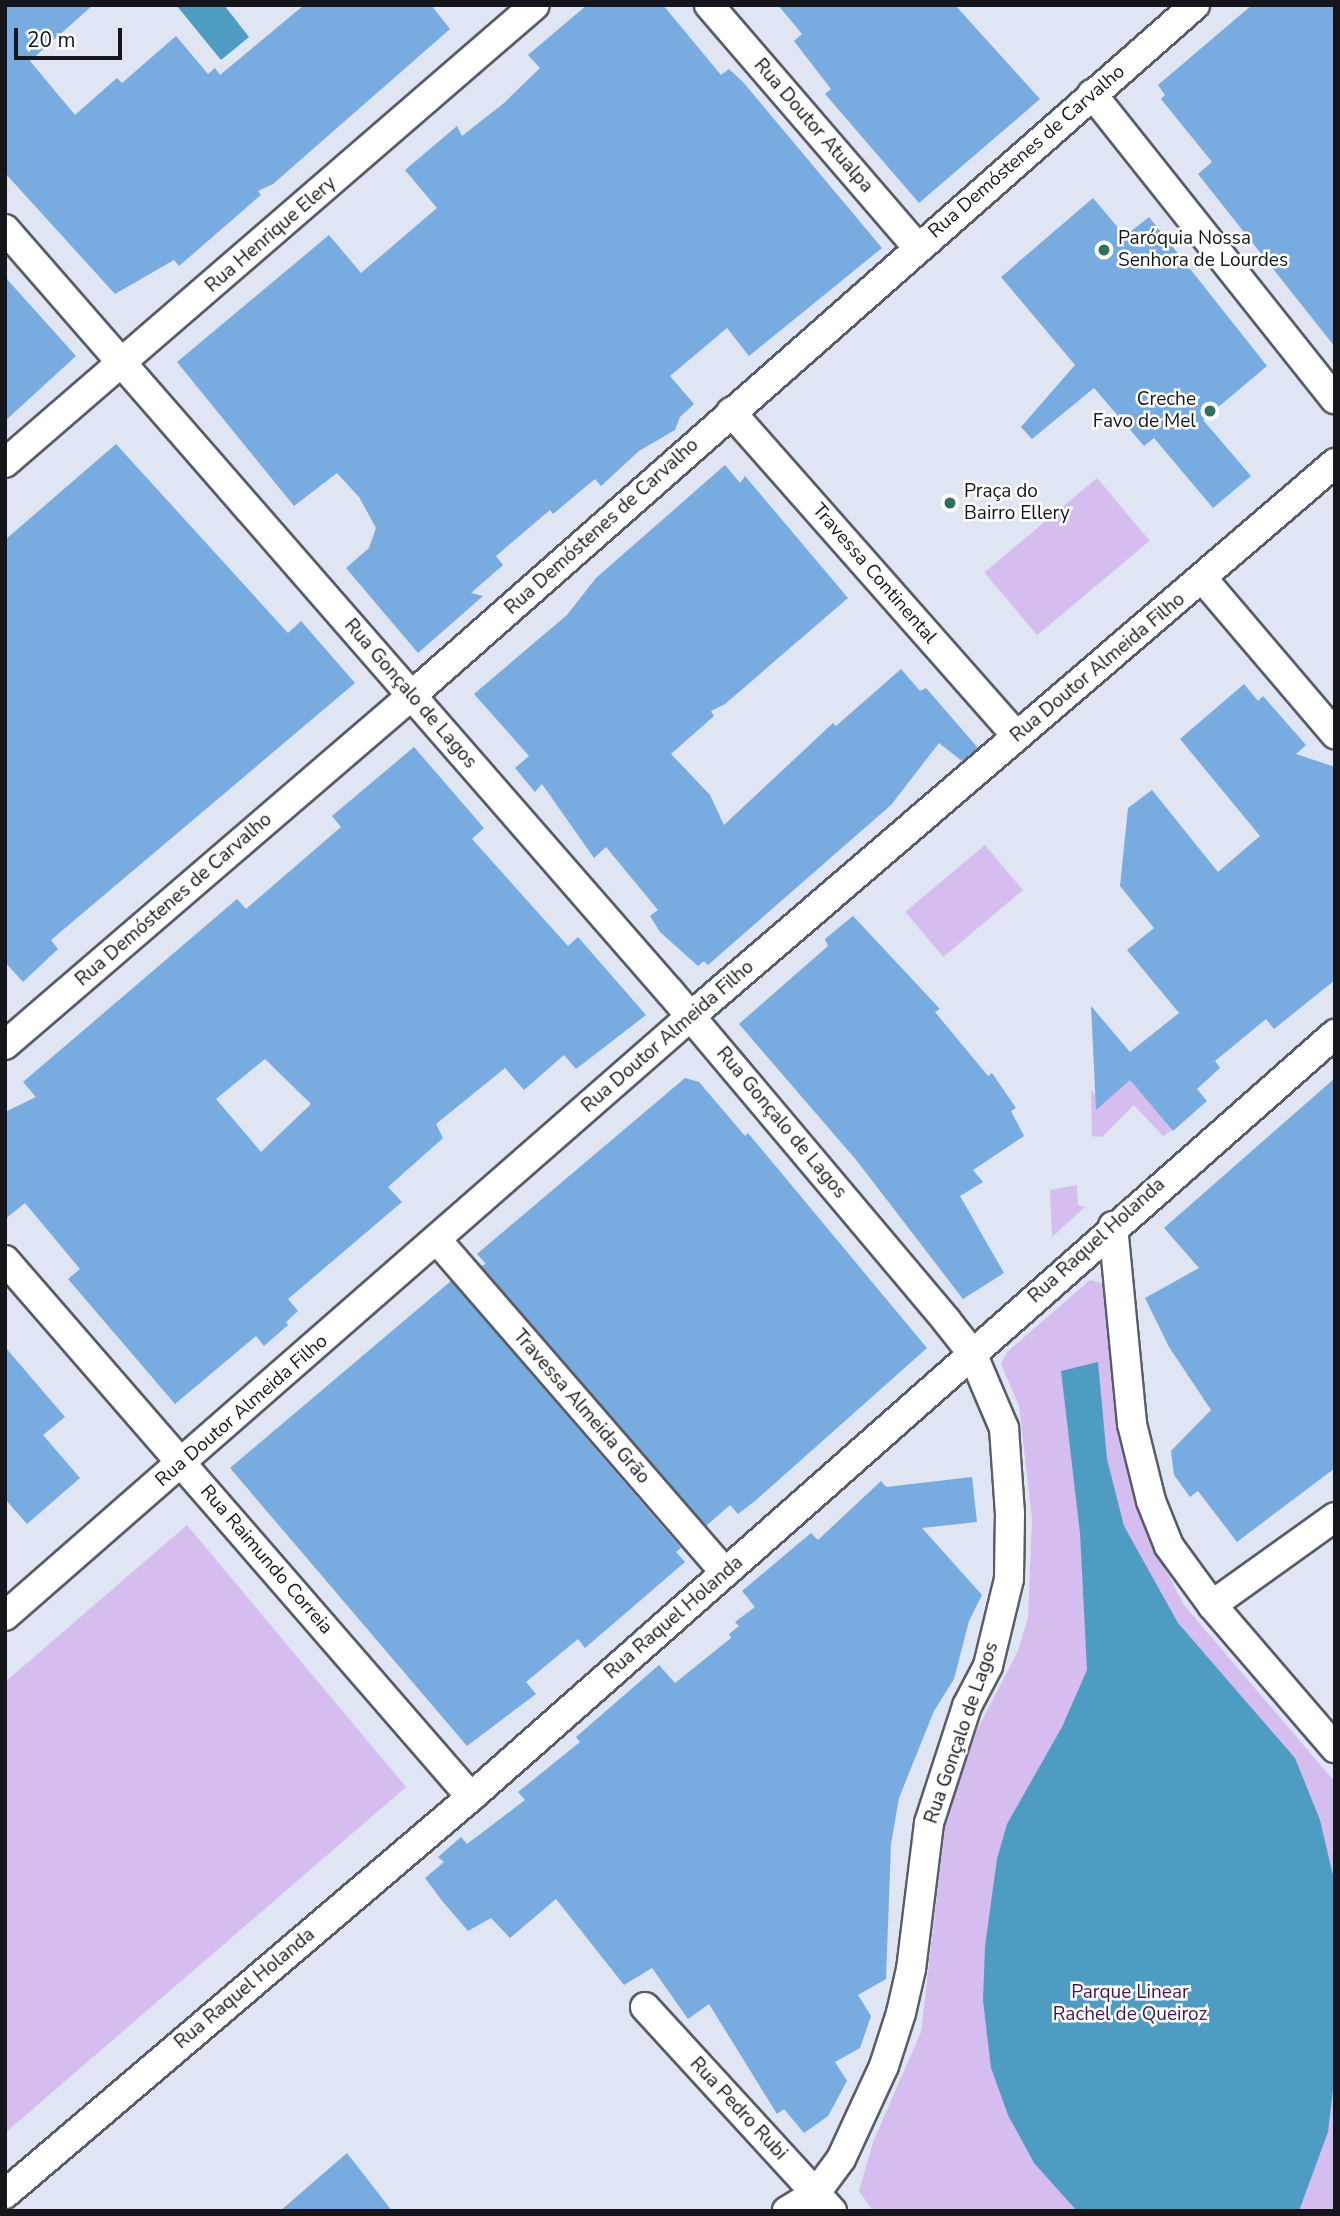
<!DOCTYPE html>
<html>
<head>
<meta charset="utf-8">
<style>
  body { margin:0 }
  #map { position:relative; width:1340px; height:2216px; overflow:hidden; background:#dfe5f3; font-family:"Nunito Sans",sans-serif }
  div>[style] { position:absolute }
  .green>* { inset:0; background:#d6bdef; transform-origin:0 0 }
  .water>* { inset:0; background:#4e9cc1 }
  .building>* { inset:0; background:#78abe0 }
  .roads { filter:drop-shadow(2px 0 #585d69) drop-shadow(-2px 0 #585d69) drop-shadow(0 2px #585d69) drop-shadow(0 -2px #585d69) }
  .minor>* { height:28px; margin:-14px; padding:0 14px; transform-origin:14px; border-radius:14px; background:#fff }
  .dots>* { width:19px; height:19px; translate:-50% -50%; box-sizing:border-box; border:4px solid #fff; border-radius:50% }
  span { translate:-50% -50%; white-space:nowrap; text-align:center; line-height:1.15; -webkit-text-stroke:5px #fff; paint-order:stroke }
  .street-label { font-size:19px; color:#14161b }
  .poi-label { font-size:19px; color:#14161b }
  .left { translate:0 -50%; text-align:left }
  .right { translate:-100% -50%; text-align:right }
  .park-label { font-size:19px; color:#40155e }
  .frame { position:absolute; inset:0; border:7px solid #14161b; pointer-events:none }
  .scale { position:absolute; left:14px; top:28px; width:108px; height:32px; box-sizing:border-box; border:4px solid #14161b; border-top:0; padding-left:9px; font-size:21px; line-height:24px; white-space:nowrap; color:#14161b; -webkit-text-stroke:5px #fff; paint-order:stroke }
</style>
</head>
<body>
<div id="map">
  <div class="green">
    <div style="left:1097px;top:478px;width:82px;height:147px;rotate:50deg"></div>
    <div style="left:985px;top:845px;width:59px;height:104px;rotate:50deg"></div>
    <div style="clip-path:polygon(1130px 1080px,1172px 1130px,1163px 1136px,1134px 1105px,1102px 1137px,1092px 1136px,1091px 1090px,1103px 1103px)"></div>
    <div style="clip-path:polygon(1077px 1185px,1078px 1205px,1085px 1207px,1052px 1237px,1050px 1190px)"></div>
    <div style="clip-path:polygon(1090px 1280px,1105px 1284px,1127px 1470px,1158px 1555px,1184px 1605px,1335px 1782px,1335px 2211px,873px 2211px,859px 2191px,873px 2142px,921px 2032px,947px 1810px,977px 1730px,1018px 1651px,1028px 1617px,1032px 1519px,1019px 1406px,1001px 1364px,1007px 1352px)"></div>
    <div style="clip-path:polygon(187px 1525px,406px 1787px,5px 2133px,5px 1682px)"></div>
  </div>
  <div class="water">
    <div style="clip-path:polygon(224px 5px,249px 37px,221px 60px,177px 6px)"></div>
    <div style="clip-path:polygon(1098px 1362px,1107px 1459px,1124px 1526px,1178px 1623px,1295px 1758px,1320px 1820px,1335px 1884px,1335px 2072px,1328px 2132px,1299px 2211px,1077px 2211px,1034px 2163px,1008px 2115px,991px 2068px,983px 2000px,985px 1946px,997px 1859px,1007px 1824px,1062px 1727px,1087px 1670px,1080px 1533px,1061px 1371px)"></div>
  </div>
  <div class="building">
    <div style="clip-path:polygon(5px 5px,93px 5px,30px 61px,75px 115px,117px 78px,122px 83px,176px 36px,208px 74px,215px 68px,220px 75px,304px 5px,431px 5px,450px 29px,273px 184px,258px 191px,261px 195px,179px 266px,174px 260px,115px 294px,5px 173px)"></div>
    <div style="clip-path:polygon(587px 5px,663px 5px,721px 75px,729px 69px,743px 82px,882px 248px,749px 356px,727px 328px,670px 376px,694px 404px,680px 417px,675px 430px,639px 451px,601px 486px,595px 479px,553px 514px,550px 510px,496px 556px,503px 565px,471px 593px,483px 596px,418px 653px,346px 568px,369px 548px,376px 528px,359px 497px,337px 473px,294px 506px,177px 362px,329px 235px,361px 273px,437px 208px,405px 170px,457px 126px,462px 136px,504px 103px,540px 68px,528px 55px)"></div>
    <div style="clip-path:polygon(778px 5px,955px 5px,1040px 99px,919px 203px,825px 94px,831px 89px,794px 41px,802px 34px)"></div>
    <div style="clip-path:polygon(1252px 5px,1335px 5px,1335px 347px,1198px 174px,1212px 162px,1161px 99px,1165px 95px,1158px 85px)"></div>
    <div style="clip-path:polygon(1093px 198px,1125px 236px,1149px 217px,1267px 366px,1203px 420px,1251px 476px,1213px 508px,1154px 438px,1144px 446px,1094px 388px,1032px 439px,1021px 427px,1075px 365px,1001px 277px)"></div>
    <div style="clip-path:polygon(5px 277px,76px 356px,5px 421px)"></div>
    <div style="clip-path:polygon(116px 444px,288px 633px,301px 621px,355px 683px,51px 940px,58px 949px,23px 982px,5px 962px,5px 540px)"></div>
    <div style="clip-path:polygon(725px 465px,740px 483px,745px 476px,848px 598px,725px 704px,711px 711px,714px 716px,671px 754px,710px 795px,724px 825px,833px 723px,836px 726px,901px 669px,920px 691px,926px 688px,978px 748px,962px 761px,939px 743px,891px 805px,708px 965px,704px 961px,698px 966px,660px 932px,650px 916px,658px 910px,606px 847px,594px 858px,542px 784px,535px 792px,515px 768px,529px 756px,474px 694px,567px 615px,596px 578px)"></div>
    <div style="clip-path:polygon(1244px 684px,1258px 701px,1263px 696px,1306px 745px,1296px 754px,1335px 767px,1335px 980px,1274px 1029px,1266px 1019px,1215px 1061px,1220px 1068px,1197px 1089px,1207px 1101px,1173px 1131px,1130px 1080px,1096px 1110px,1091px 1006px,1130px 1052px,1179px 1013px,1127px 950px,1154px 928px,1120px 886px,1128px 808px,1152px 790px,1218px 872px,1260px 836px,1180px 739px)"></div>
    <div style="clip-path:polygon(evenodd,414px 747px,484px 828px,472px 839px,568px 946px,578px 937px,646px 1015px,576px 1069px,564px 1055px,524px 1090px,505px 1068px,436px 1124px,443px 1138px,388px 1187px,402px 1202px,288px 1299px,298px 1311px,286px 1322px,288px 1325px,264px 1346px,256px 1336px,175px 1404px,68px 1279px,80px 1269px,25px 1203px,5px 1219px,5px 1112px,36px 1097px,23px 1082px,237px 899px,246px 909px,341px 827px,332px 816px,414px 747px,265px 1059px,311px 1104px,261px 1152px,216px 1099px,265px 1059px)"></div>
    <div style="clip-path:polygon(853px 916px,940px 1009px,935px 1012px,988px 1076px,992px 1073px,1016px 1108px,1011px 1111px,1024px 1136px,973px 1170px,983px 1182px,960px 1196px,1004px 1273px,963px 1299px,857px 1161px,739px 1024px,828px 946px,825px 939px)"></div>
    <div style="clip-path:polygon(685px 1078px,699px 1082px,745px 1136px,748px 1133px,927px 1348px,755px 1501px,738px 1514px,730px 1505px,706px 1526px,481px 1266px,486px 1264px,477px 1254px)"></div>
    <div style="clip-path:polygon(1335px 1078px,1335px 1468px,1237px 1542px,1198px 1491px,1190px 1497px,1174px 1475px,1171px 1451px,1211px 1410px,1169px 1347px,1145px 1298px,1199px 1268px,1164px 1228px)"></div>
    <div style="clip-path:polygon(451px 1281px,681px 1548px,676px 1552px,685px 1562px,585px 1648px,578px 1639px,526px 1682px,536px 1694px,467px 1746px,230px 1468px)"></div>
    <div style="clip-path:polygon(5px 1347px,65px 1417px,43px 1435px,80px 1478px,27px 1524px,5px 1499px)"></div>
    <div style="clip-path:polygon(972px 1477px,977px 1522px,922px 1528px,982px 1595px,969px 1621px,954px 1679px,934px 1711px,899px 1798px,891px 1844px,886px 1979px,858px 1995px,871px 2016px,860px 2048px,835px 2062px,847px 2081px,828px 2116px,804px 2133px,784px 2109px,777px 2114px,709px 2004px,688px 2019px,652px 1968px,624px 1985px,556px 1899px,510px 1938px,491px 1918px,468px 1931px,443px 1902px,425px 1878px,444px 1862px,438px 1857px,461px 1837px,467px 1844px,525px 1800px,518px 1792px,580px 1742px,576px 1737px,659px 1665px,675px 1683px,731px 1638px,729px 1634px,739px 1626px,735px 1622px,755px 1607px,742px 1591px,811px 1533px,818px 1540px,881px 1481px,886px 1487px)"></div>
    <div style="clip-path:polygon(347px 2153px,392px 2211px,280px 2211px)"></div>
  </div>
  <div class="roads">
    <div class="minor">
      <div style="left:709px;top:5px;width:319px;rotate:49.3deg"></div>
      <div style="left:1092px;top:94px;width:390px;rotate:51.5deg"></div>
      <div style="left:5px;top:229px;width:1012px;rotate:48.93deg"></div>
      <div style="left:670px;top:992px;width:429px;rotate:49.9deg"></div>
      <div style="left:946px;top:1320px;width:42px;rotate:51.8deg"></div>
      <div style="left:972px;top:1353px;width:82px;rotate:66.9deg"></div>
      <div style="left:1004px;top:1428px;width:85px;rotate:86deg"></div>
      <div style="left:1010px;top:1513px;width:66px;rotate:90.9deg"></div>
      <div style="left:1009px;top:1579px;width:89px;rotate:103.6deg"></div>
      <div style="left:988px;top:1666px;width:45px;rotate:117.7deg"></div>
      <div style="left:967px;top:1706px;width:123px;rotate:108deg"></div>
      <div style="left:929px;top:1823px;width:147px;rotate:97deg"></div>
      <div style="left:911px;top:1969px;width:45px;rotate:102.8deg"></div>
      <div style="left:901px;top:2013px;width:56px;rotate:107.8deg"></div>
      <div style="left:884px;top:2066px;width:102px;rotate:114.8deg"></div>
      <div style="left:841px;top:2159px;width:44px;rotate:126.6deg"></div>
      <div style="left:815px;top:2194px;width:33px;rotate:149deg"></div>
      <div style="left:731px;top:412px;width:432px;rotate:48.6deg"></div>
      <div style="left:5px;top:463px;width:700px;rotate:-40.83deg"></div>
      <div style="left:1203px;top:579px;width:204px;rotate:49.6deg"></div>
      <div style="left:5px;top:1045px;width:535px;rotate:-40.68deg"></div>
      <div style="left:411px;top:696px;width:1045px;rotate:-41.39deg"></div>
      <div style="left:1113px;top:1226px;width:199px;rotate:84.5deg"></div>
      <div style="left:1132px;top:1424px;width:79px;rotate:76.1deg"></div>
      <div style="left:1151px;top:1501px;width:48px;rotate:68.2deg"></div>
      <div style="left:1169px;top:1546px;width:73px;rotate:53.9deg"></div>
      <div style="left:1212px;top:1605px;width:189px;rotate:49.3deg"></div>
      <div style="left:437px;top:1240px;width:440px;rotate:49.1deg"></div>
      <div style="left:5px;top:1260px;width:711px;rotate:49.05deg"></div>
      <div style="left:1212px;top:1605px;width:151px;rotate:-35.6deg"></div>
      <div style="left:5px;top:1616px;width:911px;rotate:-41.17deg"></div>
      <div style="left:691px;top:1016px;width:849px;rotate:-40.65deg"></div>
      <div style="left:645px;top:2007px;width:277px;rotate:47.5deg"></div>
      <div style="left:5px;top:2194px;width:612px;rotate:-40.43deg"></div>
      <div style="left:471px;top:1797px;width:1153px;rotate:-41.45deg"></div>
    </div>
  </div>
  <div class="dots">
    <div style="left:1104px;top:250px;background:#2e6f5e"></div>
    <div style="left:1210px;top:411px;background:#2e6f5e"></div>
    <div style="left:950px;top:503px;background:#2e6f5e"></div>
  </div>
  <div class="street-label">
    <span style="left:813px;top:126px;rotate:49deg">Rua Doutor Atualpa</span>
    <span style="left:1027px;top:152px;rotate:-41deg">Rua Demóstenes de Carvalho</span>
    <span style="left:271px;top:235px;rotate:-41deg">Rua Henrique Elery</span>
    <span style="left:602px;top:527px;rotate:-42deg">Rua Demóstenes de Carvalho</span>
    <span style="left:874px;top:574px;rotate:49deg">Travessa Continental</span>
    <span style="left:1098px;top:668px;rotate:-40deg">Rua Doutor Almeida Filho</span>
    <span style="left:410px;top:694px;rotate:49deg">Rua Gonçalo de Lagos</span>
    <span style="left:174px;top:900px;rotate:-41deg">Rua Demóstenes de Carvalho</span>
    <span style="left:668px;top:1037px;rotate:-41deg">Rua Doutor Almeida Filho</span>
    <span style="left:781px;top:1123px;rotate:50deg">Rua Gonçalo de Lagos</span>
    <span style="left:1097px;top:1241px;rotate:-42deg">Rua Raquel Holanda</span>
    <span style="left:581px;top:1407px;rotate:49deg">Travessa Almeida Grão</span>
    <span style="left:242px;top:1411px;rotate:-41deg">Rua Doutor Almeida Filho</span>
    <span style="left:266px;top:1560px;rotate:49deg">Rua Raimundo Correia</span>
    <span style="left:674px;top:1618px;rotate:-41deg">Rua Raquel Holanda</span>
    <span style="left:962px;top:1733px;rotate:-71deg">Rua Gonçalo de Lagos</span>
    <span style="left:245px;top:1989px;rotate:-40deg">Rua Raquel Holanda</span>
    <span style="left:738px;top:2109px;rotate:47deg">Rua Pedro Rubi</span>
  </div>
  <div class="poi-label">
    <span class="left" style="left:1118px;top:250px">Paróquia Nossa<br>Senhora de Lourdes</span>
    <span class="right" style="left:1196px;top:411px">Creche<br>Favo de Mel</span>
    <span class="left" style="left:964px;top:503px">Praça do<br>Bairro Ellery</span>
  </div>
  <div class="park-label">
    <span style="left:1130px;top:2004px">Parque Linear<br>Rachel de Queiroz</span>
  </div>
  <div class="frame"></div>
  <div class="scale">20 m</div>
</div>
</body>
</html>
